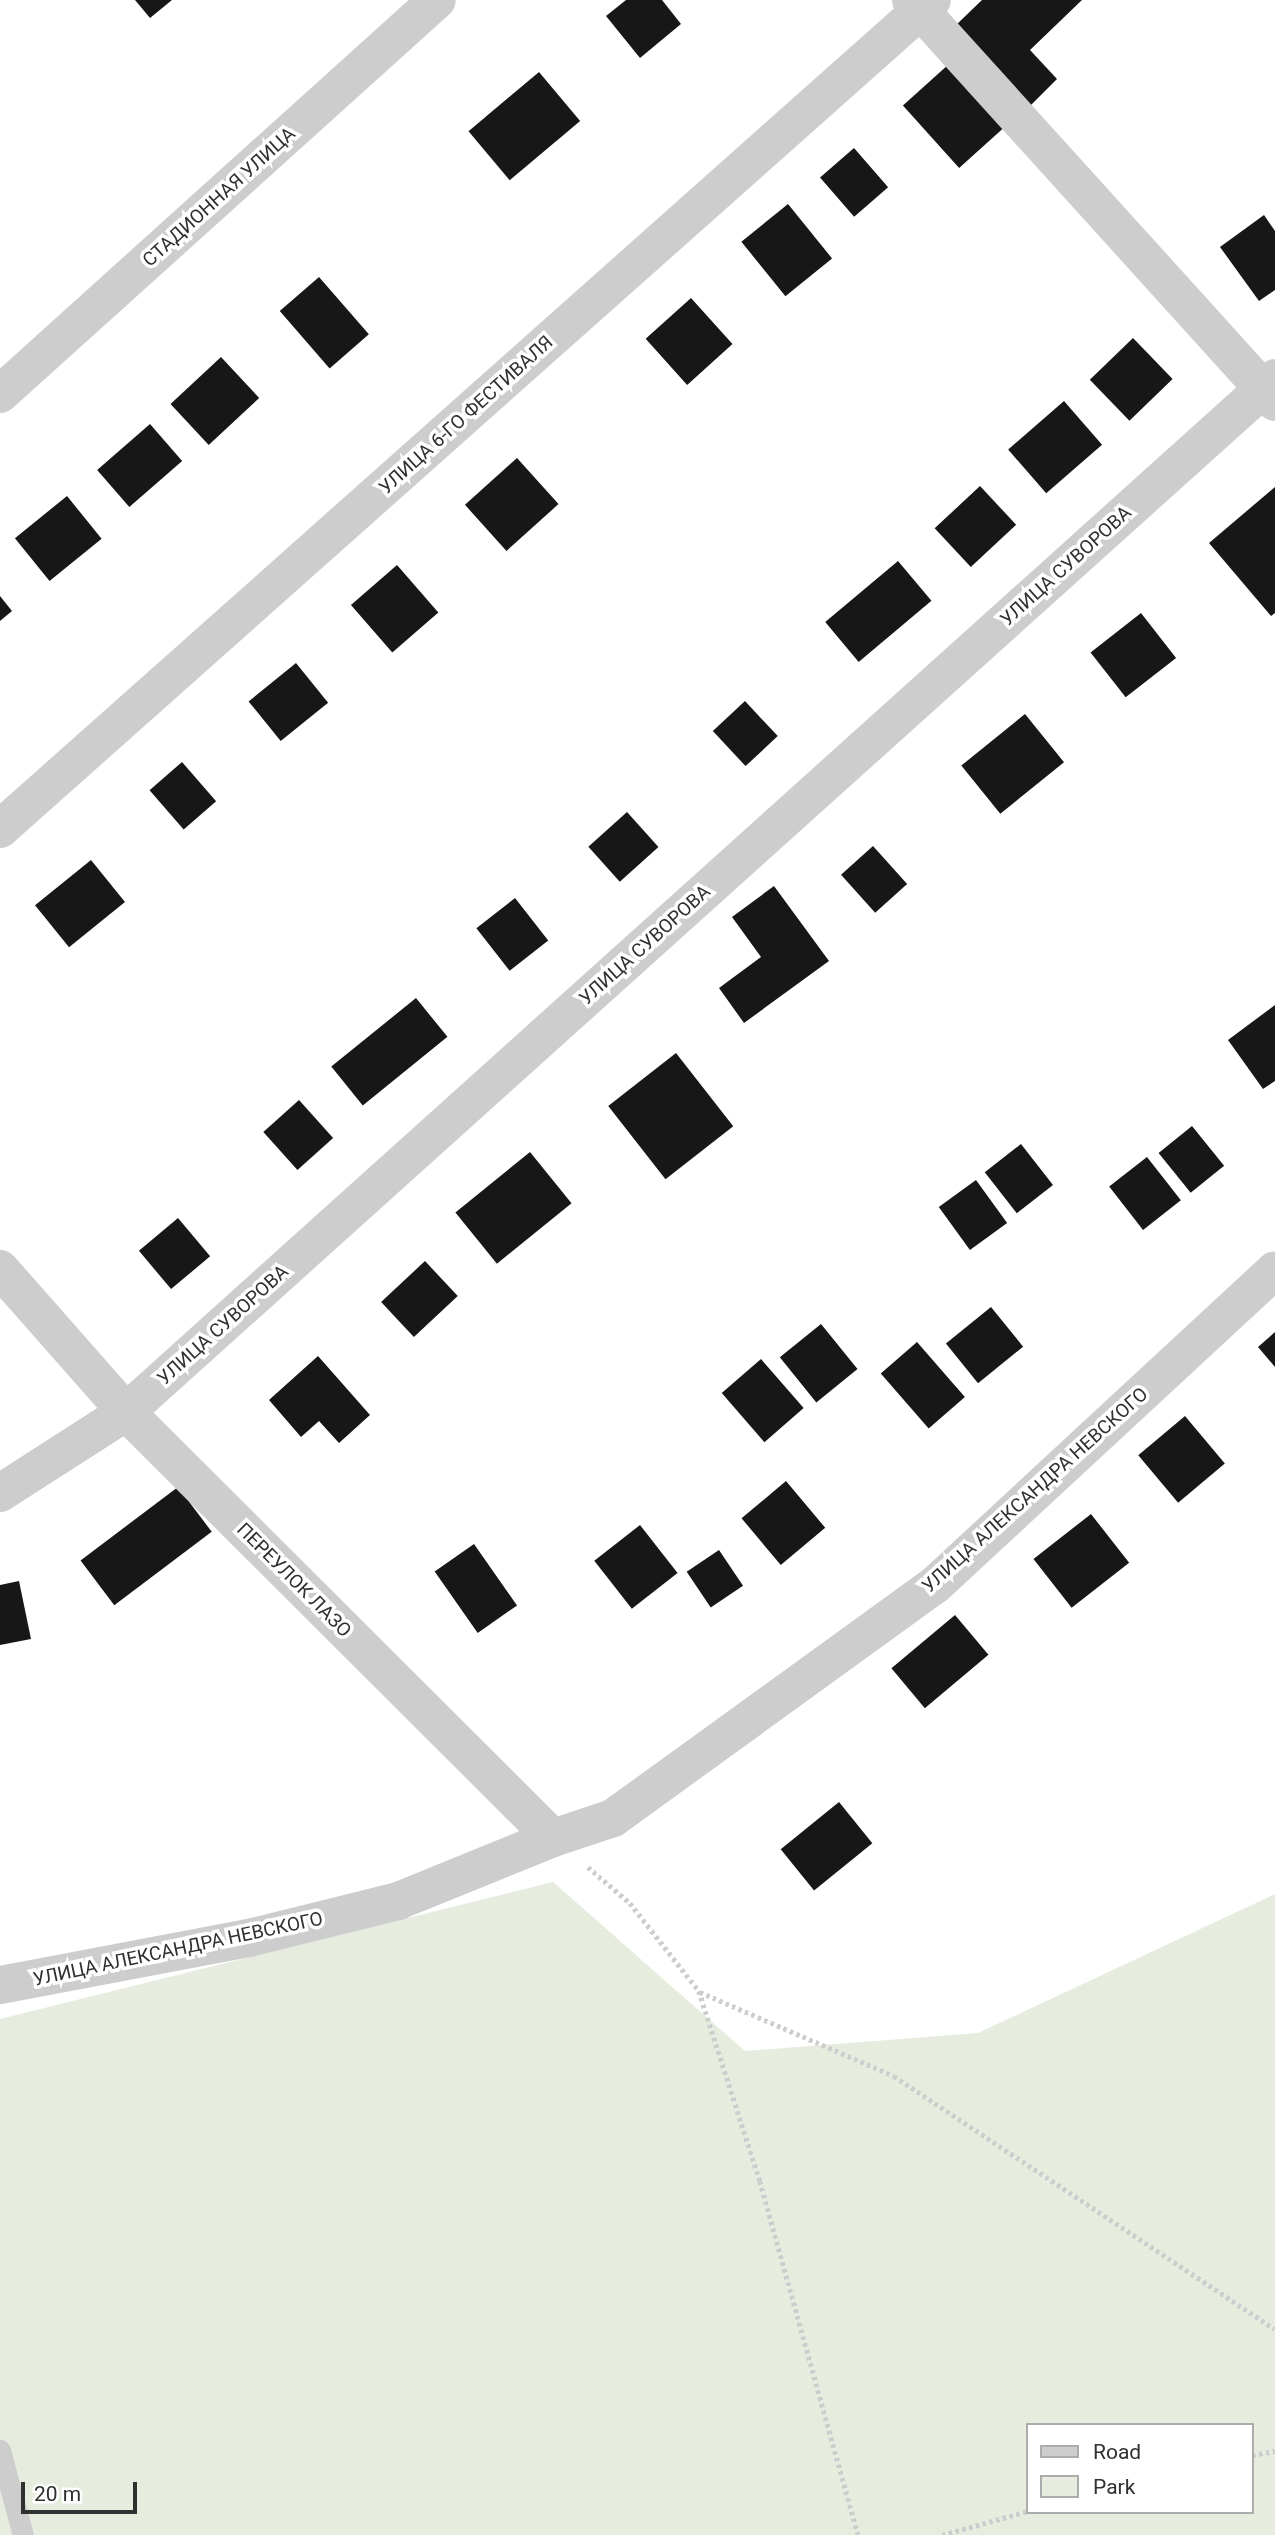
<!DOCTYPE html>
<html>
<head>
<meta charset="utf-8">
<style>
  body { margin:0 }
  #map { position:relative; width:1275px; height:2535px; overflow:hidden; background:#fff; font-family:Roboto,sans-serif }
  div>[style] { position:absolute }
  .green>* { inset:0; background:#e6ecde }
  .building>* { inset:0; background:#171717; transform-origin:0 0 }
  .path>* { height:4.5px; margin-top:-2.25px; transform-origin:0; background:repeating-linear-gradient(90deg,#cdcdcd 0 3.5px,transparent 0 7px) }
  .service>* { height:21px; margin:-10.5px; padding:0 10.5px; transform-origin:10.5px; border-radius:10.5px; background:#cdcdcd }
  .minor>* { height:38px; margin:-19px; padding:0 19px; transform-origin:19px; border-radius:19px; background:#cdcdcd }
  span { translate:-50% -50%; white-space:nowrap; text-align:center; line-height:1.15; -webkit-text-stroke:7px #fff; paint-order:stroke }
  .street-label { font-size:19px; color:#303030 }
  .legend { position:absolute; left:1026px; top:2423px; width:228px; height:91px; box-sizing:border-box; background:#fff; border:2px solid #acacac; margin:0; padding:9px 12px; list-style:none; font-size:21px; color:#303030 }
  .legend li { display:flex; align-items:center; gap:14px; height:35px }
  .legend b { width:35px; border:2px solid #acacac }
  .scale { position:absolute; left:21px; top:2482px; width:116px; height:32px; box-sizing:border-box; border:4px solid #303030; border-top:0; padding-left:9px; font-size:21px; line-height:24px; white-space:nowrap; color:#303030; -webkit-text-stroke:5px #fff; paint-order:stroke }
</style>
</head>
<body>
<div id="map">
  <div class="green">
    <div style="clip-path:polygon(evenodd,553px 1882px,745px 2051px,978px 2033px,1275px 1894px,1275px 2535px,0 2535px,0 2019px,553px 1882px,1028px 2425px,1252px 2425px,1252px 2512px,1028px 2512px,1028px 2425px)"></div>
  </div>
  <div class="building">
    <div style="clip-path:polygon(135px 0,172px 0,150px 18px)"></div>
    <div style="clip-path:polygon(626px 0,662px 0,681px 24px,640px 58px,606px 16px)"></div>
    <div style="clip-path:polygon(982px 0,1082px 0,1030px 50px,1057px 79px,1031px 105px,954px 27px)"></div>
    <div style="left:949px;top:64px;width:84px;height:62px;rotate:48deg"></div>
    <div style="left:539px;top:72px;width:64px;height:92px;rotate:50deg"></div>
    <div style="left:854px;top:148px;width:52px;height:45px;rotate:49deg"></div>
    <div style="left:788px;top:204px;width:70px;height:60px;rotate:51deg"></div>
    <div style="clip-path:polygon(1264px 215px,1275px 231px,1275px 290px,1259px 301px,1220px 247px)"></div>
    <div style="left:319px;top:277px;width:76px;height:52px;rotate:49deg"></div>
    <div style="left:691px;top:298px;width:62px;height:61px;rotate:48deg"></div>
    <div style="left:1133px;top:338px;width:57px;height:60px;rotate:46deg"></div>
    <div style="left:221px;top:357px;width:56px;height:69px;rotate:47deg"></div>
    <div style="left:1064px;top:401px;width:58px;height:74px;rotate:49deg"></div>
    <div style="left:150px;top:424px;width:49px;height:70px;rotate:49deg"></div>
    <div style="left:517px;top:458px;width:62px;height:70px;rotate:48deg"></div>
    <div style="left:980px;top:486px;width:53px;height:62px;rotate:47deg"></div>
    <div style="clip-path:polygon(1275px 487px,1275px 613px,1271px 616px,1209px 543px)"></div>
    <div style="left:67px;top:496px;width:55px;height:67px;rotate:51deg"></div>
    <div style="left:898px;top:561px;width:52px;height:95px;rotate:50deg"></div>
    <div style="left:397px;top:565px;width:63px;height:61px;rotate:49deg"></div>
    <div style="clip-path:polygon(0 596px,12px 611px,0 621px)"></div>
    <div style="left:1141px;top:613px;width:57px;height:64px;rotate:52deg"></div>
    <div style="left:296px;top:663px;width:51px;height:61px;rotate:51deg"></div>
    <div style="left:745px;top:701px;width:48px;height:44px;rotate:47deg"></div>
    <div style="left:1025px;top:714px;width:62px;height:82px;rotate:51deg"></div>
    <div style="left:182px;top:762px;width:52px;height:43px;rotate:49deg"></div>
    <div style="left:627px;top:812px;width:47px;height:52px;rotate:48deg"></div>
    <div style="left:873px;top:846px;width:51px;height:43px;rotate:48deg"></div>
    <div style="left:91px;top:860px;width:54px;height:72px;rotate:51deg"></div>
    <div style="clip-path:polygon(774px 886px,829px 961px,744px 1023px,719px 988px,761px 957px,732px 917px)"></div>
    <div style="left:515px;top:898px;width:54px;height:49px;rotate:52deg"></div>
    <div style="left:416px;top:998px;width:50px;height:109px;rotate:51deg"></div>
    <div style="clip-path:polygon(1275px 1005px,1275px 1081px,1263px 1089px,1228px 1040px)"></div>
    <div style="left:676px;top:1053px;width:93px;height:86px;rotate:52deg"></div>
    <div style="left:299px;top:1100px;width:51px;height:48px;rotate:48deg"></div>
    <div style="left:1192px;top:1126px;width:51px;height:43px;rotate:51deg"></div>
    <div style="left:1021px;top:1144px;width:52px;height:46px;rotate:52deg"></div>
    <div style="left:530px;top:1152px;width:66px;height:96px;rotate:51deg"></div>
    <div style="left:1147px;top:1157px;width:55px;height:48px;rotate:52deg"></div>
    <div style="left:976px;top:1180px;width:53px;height:46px;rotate:54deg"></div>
    <div style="left:178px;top:1218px;width:50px;height:51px;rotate:50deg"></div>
    <div style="left:425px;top:1261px;width:48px;height:60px;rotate:47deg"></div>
    <div style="left:991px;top:1307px;width:51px;height:58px;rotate:51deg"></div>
    <div style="left:821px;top:1324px;width:58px;height:53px;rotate:51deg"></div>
    <div style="clip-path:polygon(1275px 1332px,1275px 1367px,1258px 1347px)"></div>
    <div style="left:917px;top:1342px;width:73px;height:48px;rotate:49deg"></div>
    <div style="clip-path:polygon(318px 1356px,370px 1415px,339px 1443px,319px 1421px,301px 1437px,269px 1400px)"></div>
    <div style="left:761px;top:1359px;width:65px;height:52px;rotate:49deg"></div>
    <div style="left:1185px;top:1416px;width:62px;height:61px;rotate:50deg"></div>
    <div style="left:786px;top:1481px;width:61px;height:58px;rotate:50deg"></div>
    <div style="left:178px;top:1487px;width:56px;height:122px;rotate:53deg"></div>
    <div style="left:1091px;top:1514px;width:62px;height:73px;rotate:52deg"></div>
    <div style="left:640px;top:1525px;width:61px;height:58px;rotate:52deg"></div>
    <div style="left:474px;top:1544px;width:75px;height:48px;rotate:55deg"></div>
    <div style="left:719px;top:1550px;width:43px;height:39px;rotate:56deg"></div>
    <div style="clip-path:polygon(19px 1581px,31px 1639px,0 1645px,0 1585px)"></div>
    <div style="left:955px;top:1615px;width:52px;height:83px;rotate:50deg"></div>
    <div style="left:839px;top:1802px;width:53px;height:75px;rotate:51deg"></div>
  </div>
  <div class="path">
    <div style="left:588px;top:1867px;width:55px;rotate:40.6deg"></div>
    <div style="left:630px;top:1903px;width:112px;rotate:51.9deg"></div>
    <div style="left:699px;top:1991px;width:200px;rotate:72.2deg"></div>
    <div style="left:760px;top:2181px;width:367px;rotate:74.5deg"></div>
    <div style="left:700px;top:1992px;width:211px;rotate:23.4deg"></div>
    <div style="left:894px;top:2076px;width:457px;rotate:33.6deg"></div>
    <div style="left:1252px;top:2455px;width:23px;rotate:-10deg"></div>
    <div style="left:942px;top:2535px;width:89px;rotate:-15.6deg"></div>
  </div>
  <div class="service">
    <div style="left:0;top:2450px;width:88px;rotate:74.9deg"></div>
  </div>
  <div class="minor">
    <div style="left:911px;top:0;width:542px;rotate:47.84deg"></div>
    <div style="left:0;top:394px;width:588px;rotate:-42.04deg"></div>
    <div style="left:0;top:829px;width:1247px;rotate:-41.65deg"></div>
    <div style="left:0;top:1269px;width:191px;rotate:48.6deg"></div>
    <div style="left:126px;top:1412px;width:603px;rotate:44.93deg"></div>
    <div style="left:553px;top:1838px;width:63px;rotate:-18.4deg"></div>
    <div style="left:613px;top:1818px;width:397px;rotate:-35.9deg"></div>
    <div style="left:935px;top:1585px;width:463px;rotate:-42.8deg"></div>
    <div style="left:0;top:1493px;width:150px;rotate:-32.7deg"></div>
    <div style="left:126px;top:1412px;width:1546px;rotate:-41.98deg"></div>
    <div style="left:0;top:1985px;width:253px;rotate:-10.7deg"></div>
    <div style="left:249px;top:1938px;width:154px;rotate:-13.9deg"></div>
    <div style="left:398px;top:1901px;width:167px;rotate:-22.1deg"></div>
  </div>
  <div class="street-label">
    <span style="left:219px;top:197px;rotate:-42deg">СТАДИОННАЯ УЛИЦА</span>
    <span style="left:466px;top:415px;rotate:-42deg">УЛИЦА 6-ГО ФЕСТИВАЛЯ</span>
    <span style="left:1066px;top:566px;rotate:-42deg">УЛИЦА СУВОРОВА</span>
    <span style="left:645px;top:945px;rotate:-42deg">УЛИЦА СУВОРОВА</span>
    <span style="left:223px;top:1325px;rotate:-42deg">УЛИЦА СУВОРОВА</span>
    <span style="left:1035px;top:1490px;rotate:-42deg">УЛИЦА АЛЕКСАНДРА НЕВСКОГО</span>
    <span style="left:294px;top:1580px;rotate:45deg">ПЕРЕУЛОК ЛАЗО</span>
    <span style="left:178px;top:1949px;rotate:-12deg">УЛИЦА АЛЕКСАНДРА НЕВСКОГО</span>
  </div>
  <ul class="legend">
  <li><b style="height:9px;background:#cdcdcd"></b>Road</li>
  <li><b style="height:19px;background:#e6ecde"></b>Park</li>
  </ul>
  <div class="scale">20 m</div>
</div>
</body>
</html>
